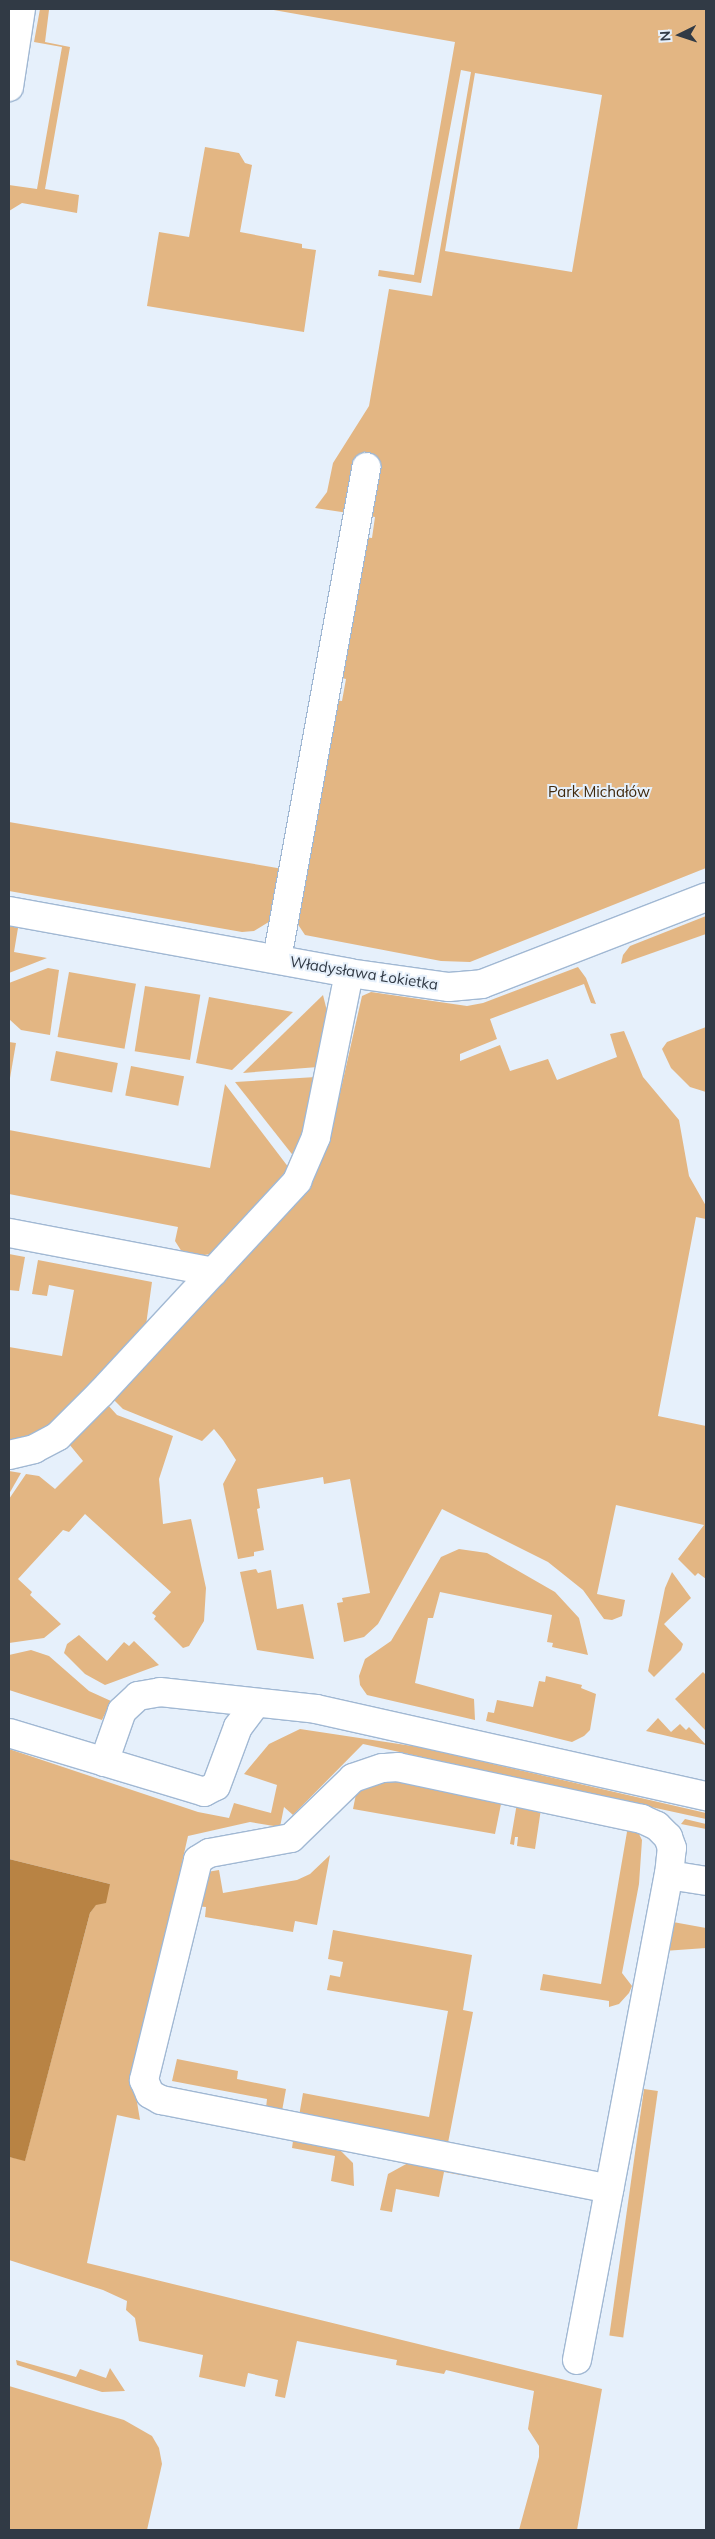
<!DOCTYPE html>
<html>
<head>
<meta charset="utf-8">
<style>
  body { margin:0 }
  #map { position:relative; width:715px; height:2539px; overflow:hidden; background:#e6f0fb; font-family:Mulish,sans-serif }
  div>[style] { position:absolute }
  .green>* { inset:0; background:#e3b683; transform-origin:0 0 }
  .water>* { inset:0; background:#b88344 }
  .roads { filter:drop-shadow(1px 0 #a1b8d3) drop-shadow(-1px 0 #a1b8d3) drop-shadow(0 1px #a1b8d3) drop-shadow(0 -1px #a1b8d3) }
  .minor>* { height:28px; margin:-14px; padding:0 14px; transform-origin:14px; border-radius:14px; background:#fff }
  span { translate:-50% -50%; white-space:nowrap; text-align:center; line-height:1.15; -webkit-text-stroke:4px #e6f0fb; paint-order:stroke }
  .park-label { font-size:15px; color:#40290d }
  .street-label { font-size:15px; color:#313a45 }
  .frame { position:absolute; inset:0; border:10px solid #313a45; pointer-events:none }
  .north { position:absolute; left:655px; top:10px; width:50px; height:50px; -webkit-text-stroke:4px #e6f0fb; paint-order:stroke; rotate:266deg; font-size:14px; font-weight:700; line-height:20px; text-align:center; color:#313a45 }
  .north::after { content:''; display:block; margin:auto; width:18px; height:22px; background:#313a45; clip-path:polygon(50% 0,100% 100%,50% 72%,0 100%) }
</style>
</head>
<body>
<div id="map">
  <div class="green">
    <div style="clip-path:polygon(40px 9px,49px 10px,45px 42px,70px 47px,45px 189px,79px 195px,77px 213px,22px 203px,9px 211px,9px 185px,37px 189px,62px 47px,34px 42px)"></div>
    <div style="clip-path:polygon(evenodd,268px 9px,706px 9px,706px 868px,470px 962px,441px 961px,305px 935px,297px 923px,333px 700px,342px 701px,346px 679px,337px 677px,363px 537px,372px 538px,375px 517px,315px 508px,327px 492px,333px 463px,369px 406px,389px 289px,432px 296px,471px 72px,461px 70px,421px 283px,378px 276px,379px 270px,414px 275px,455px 42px,268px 9px,475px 73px,602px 95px,572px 272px,445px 251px,475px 73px)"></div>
    <div style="clip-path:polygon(205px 147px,239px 153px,245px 163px,252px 165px,240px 232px,302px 244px,302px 248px,316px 250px,304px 332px,147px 306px,159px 232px,189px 237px)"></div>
    <div style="clip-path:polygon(9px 822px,283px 869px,272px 920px,254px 931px,242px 932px,9px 891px)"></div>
    <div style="clip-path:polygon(706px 916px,706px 934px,621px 964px,623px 955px,630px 946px)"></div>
    <div style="clip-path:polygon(9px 926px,18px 928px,14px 952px,47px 958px,9px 973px)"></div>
    <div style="clip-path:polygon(578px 967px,586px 978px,596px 1004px,591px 1003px,584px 984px,490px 1019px,497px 1039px,460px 1054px,460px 1061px,500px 1045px,510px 1071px,548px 1059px,557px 1080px,617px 1057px,610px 1034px,624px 1031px,643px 1077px,679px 1120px,689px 1176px,706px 1206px,706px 1219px,696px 1217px,658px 1416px,706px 1426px,706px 1579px,698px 1573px,695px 1576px,678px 1559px,704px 1525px,616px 1505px,597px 1594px,625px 1600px,622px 1616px,612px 1620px,604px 1619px,583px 1590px,548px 1562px,442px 1509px,378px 1624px,364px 1637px,344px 1642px,337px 1603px,343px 1602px,342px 1598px,370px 1593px,350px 1479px,324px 1484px,323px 1477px,257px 1489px,260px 1508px,257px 1509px,264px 1550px,254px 1552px,254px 1556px,238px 1559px,223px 1484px,236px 1460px,223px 1440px,214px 1429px,202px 1441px,123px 1409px,112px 1398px,306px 1190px,318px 1169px,331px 1133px,362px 996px,371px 992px,467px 1006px,483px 1003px)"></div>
    <div style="clip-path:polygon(48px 968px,59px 970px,50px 1035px,21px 1030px,9px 1019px,9px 983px)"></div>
    <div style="left:69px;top:972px;width:68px;height:66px;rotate:10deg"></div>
    <div style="left:145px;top:986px;width:56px;height:66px;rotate:9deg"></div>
    <div style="clip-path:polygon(323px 995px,328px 1015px,318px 1067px,243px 1073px)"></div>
    <div style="clip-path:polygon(209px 997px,293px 1012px,232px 1070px,196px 1063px)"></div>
    <div style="clip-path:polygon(706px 1027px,706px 1092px,690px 1087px,671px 1068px,662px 1049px,667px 1042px)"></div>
    <div style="clip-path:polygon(9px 1042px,16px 1043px,9px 1084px)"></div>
    <div style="left:56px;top:1051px;width:63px;height:30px;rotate:11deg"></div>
    <div style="left:131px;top:1066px;width:54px;height:30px;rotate:11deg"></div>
    <div style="clip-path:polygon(316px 1077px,309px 1113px,295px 1158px,235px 1082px)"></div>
    <div style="clip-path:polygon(225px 1084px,289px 1168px,210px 1254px,199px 1256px,182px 1252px,175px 1241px,178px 1227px,9px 1194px,9px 1130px,210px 1168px)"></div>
    <div style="clip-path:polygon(9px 1254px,25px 1257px,19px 1291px,9px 1290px)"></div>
    <div style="clip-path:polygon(38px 1260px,152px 1282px,146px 1325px,54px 1422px,39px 1432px,9px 1441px,9px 1347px,62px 1356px,74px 1290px,49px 1285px,47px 1296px,32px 1294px)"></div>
    <div style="clip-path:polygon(107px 1404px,117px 1415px,173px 1436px,159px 1479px,163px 1524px,191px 1519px,206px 1588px,204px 1621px,189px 1646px,183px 1648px,154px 1619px,156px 1616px,152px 1613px,171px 1592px,85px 1514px,69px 1532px,63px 1530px,18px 1579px,32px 1592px,30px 1595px,61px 1624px,44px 1638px,9px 1643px,9px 1499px,26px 1474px,39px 1476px,55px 1489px,83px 1461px,69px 1444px)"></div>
    <div style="clip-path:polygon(9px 1471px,21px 1473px,9px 1494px)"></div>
    <div style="clip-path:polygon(459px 1549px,487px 1553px,555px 1592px,579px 1618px,588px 1655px,552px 1647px,553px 1643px,547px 1642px,552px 1615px,440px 1592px,433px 1618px,428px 1618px,415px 1683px,474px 1699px,475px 1720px,367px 1695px,360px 1685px,359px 1676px,365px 1659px,391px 1641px,441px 1557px)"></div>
    <div style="clip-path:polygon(256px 1569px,258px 1573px,271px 1570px,277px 1609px,303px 1604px,314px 1659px,257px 1650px,240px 1572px)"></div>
    <div style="clip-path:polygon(672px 1572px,691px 1598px,664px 1624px,683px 1644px,681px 1650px,654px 1677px,648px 1671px,665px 1588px)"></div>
    <div style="clip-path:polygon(79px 1635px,107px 1661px,124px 1642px,129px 1646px,134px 1641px,159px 1665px,105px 1685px,85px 1674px,64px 1653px,67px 1644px)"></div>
    <div style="clip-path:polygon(31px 1650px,49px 1656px,89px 1691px,111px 1701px,102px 1720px,9px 1690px,9px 1655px)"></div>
    <div style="clip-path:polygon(703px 1672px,706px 1675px,706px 1731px,675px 1699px)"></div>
    <div style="clip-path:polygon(546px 1676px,582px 1685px,581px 1688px,596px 1694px,590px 1730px,584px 1736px,572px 1742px,486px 1721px,488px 1712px,494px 1713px,497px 1700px,533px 1707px,539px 1681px,545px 1682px)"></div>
    <div style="clip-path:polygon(658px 1718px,671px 1732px,680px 1724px,686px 1730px,689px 1727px,706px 1745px,646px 1731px)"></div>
    <div style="clip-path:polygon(300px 1729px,419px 1747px,706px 1813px,706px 1819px,363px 1744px,293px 1815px,284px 1807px,280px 1827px,250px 1822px,188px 1836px,133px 2078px,140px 2120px,117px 2115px,87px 2263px,602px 2389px,577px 2530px,519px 2530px,539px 2457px,539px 2446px,528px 2429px,534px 2391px,446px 2370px,444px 2374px,396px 2365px,397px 2360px,297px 2341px,285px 2398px,275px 2396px,278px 2380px,248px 2373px,245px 2387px,199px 2377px,203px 2355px,139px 2341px,135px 2318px,126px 2310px,127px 2301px,103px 2290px,9px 2260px,9px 2157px,25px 2160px,90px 1913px,110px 1884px,9px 1859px,9px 1749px,198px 1812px,229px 1818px,234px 1803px,271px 1813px,277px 1785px,244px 1774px,269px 1744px)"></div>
    <div style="clip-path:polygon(395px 1779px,502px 1799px,495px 1834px,353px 1809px,356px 1794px,364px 1787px)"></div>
    <div style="clip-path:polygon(517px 1803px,541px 1809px,535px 1849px,517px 1846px,518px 1837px,515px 1837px,514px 1845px,510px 1844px)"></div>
    <div style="clip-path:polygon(685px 1819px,706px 1824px,706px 1829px,681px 1824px)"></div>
    <div style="clip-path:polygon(628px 1826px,636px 1828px,642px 1840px,639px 1884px,622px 1973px,632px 1986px,629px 1993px,619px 2004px,609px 2007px,609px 2001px,540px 1990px,543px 1974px,601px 1984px)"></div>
    <div style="clip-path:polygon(330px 1855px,317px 1925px,295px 1921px,293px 1932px,205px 1917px,206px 1907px,195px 1906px,207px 1872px,219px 1870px,223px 1893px,297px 1880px,310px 1874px)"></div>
    <div style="clip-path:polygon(673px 1922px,706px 1928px,706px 1948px,664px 1951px)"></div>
    <div style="clip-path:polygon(333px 1930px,472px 1955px,463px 2010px,473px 2012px,448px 2143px,299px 2116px,303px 2093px,429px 2117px,448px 2011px,327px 1990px,330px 1975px,340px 1977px,343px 1962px,328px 1959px)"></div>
    <div style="clip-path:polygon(177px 2059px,238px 2071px,237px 2079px,286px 2089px,282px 2111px,266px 2108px,267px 2099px,172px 2081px)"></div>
    <div style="left:644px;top:2089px;width:14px;height:249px;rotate:8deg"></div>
    <div style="clip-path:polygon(293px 2141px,341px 2151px,353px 2163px,354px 2186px,331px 2181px,335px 2156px,292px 2148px)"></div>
    <div style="clip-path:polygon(408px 2163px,564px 2191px,563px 2194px,444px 2172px,439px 2197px,396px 2189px,392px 2212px,380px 2210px,388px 2174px)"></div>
    <div style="clip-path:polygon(16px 2360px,76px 2377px,80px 2369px,106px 2378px,110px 2368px,125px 2391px,102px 2392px,17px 2365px)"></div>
    <div style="clip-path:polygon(9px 2386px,124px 2420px,152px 2436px,159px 2448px,162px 2464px,147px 2530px,9px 2530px)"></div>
  </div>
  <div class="water">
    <div style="clip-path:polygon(9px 1859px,110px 1884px,106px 1903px,96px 1905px,90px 1913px,25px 2161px,9px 2157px)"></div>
  </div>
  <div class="roads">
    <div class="minor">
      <div style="left:9px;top:87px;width:79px;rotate:-81.3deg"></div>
      <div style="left:9px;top:911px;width:346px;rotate:10.3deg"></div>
      <div style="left:349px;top:973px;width:101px;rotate:8deg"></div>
      <div style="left:449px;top:987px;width:33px;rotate:-5deg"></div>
      <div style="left:482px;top:984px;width:240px;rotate:-21.2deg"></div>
      <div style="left:277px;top:959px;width:500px;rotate:-79.7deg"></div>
      <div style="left:9px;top:1233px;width:208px;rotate:10.8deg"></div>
      <div style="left:9px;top:1455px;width:26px;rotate:-13deg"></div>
      <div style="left:34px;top:1449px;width:27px;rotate:-28deg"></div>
      <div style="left:58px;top:1436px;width:61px;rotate:-45deg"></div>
      <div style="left:101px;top:1393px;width:289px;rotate:-47.2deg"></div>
      <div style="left:297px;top:1181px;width:48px;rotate:-66.6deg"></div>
      <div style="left:316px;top:1137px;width:167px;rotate:-78.6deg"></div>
      <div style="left:9px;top:1733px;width:204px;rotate:16.8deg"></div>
      <div style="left:204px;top:1792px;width:13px;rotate:-27deg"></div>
      <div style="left:216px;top:1786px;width:63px;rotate:-69.6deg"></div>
      <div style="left:238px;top:1727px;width:30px;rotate:-53deg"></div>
      <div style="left:104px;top:1762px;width:54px;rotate:-70.6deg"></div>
      <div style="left:122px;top:1711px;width:22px;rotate:-43deg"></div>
      <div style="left:138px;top:1696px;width:22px;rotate:-10deg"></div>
      <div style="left:160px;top:1692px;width:157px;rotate:6.2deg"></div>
      <div style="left:316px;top:1709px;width:400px;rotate:12.6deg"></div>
      <div style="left:669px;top:1875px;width:37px;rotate:9deg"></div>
      <div style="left:577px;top:2360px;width:494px;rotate:-79.3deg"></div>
      <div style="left:669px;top:1875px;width:27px;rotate:-84deg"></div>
      <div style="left:672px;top:1848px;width:12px;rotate:-110deg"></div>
      <div style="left:668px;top:1837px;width:16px;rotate:-135deg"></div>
      <div style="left:657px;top:1826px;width:17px;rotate:-155deg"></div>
      <div style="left:642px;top:1819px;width:249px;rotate:-168deg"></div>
      <div style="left:398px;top:1767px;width:16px;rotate:176deg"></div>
      <div style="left:382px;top:1768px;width:31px;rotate:161deg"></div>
      <div style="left:353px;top:1778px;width:86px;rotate:135.9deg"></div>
      <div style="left:291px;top:1838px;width:83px;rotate:169.6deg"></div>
      <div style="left:209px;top:1853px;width:13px;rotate:148deg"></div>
      <div style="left:198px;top:1860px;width:227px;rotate:103.8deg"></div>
      <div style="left:144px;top:2080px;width:15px;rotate:67deg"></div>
      <div style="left:150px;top:2094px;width:13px;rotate:29deg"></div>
      <div style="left:161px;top:2100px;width:457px;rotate:11.2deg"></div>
    </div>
  </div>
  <div class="park-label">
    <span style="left:599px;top:792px">Park Michałów</span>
  </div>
  <div class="street-label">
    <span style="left:364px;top:973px;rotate:9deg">Władysława Łokietka</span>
  </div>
  <div class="frame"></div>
  <div class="north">N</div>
</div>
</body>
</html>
